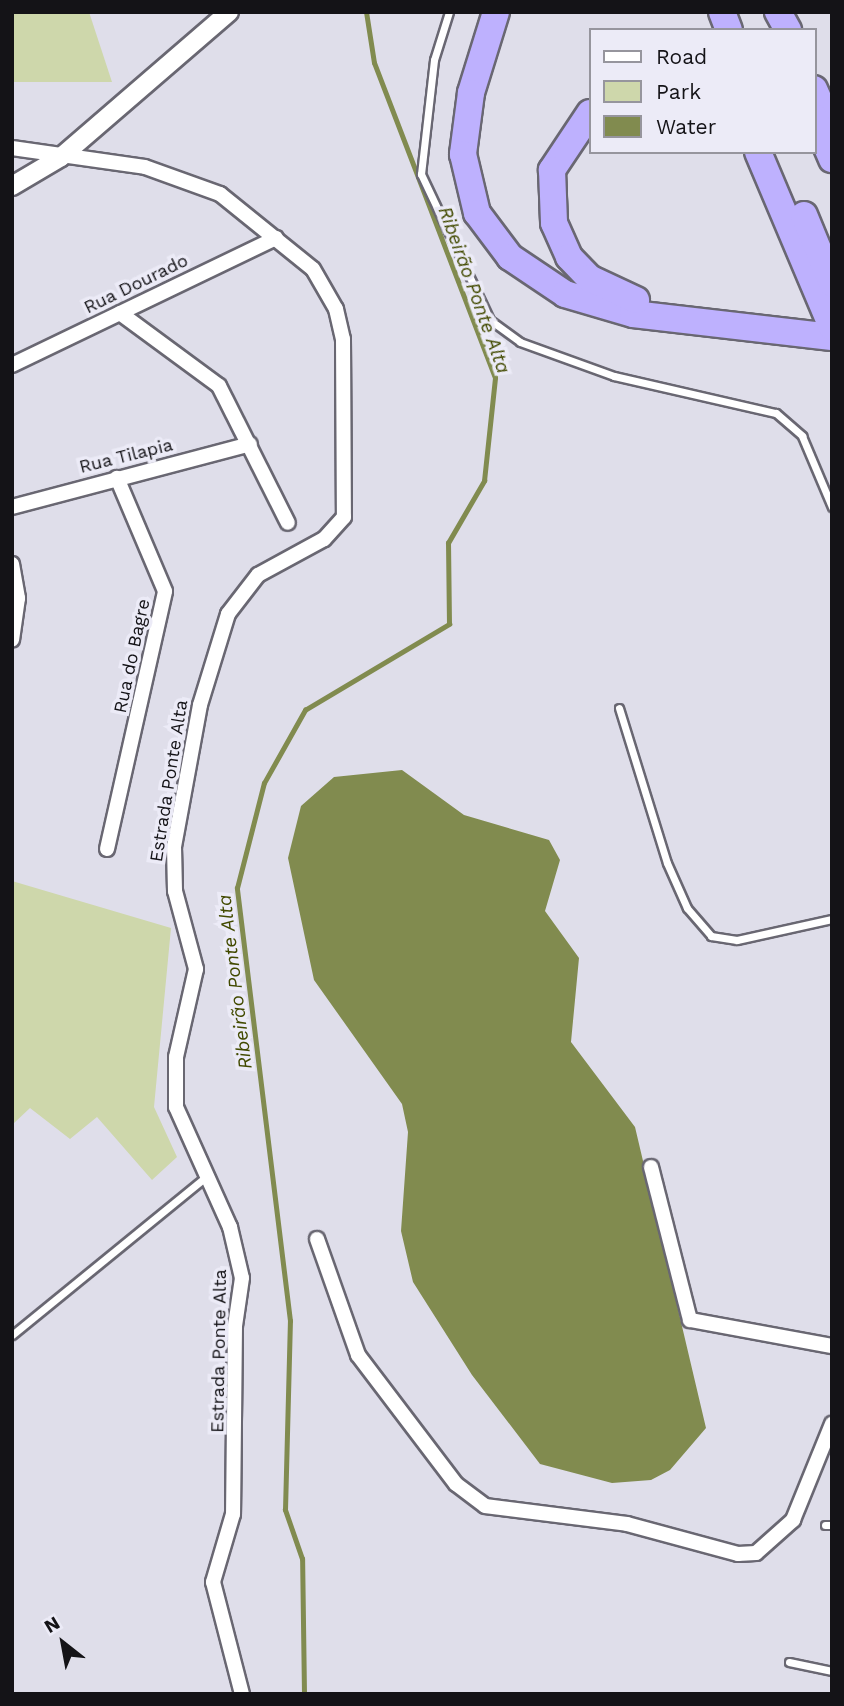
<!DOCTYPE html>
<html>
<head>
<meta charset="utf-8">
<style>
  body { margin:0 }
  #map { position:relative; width:844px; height:1706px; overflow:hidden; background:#dfdeea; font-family:"Work Sans",sans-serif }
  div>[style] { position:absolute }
  .green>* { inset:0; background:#ced7ab }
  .water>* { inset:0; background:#818b4f }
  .stream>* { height:4.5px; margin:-2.25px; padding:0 2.25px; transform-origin:2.25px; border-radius:2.25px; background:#818b4f }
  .roads { filter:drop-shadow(2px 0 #696772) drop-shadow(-2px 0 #696772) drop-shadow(0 2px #696772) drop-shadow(0 -2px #696772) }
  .service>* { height:7px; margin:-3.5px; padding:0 3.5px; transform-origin:3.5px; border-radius:3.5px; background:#fff }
  .minor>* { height:14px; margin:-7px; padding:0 7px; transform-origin:7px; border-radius:7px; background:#fff }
  .tertiary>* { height:18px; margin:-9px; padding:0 9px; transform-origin:9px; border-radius:9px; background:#fff }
  .motorway>* { height:26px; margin:-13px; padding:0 13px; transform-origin:13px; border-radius:13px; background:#beb1fe }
  span { translate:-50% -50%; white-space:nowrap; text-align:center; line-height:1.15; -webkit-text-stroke:7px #ecebf7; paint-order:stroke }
  .street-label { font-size:18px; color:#141317 }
  .water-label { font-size:19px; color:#424a00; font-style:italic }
  .frame { position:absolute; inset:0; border:14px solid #141317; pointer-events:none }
  .legend { position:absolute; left:589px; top:28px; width:228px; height:126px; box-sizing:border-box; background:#ecebf7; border:2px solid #96959d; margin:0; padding:9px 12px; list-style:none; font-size:21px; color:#141317 }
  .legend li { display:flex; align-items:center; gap:14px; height:35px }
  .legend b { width:35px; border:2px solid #96959d }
  .north { position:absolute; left:28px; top:1608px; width:70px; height:70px; -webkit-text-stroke:5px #ecebf7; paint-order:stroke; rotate:329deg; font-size:19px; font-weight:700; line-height:28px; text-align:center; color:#141317 }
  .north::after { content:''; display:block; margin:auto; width:24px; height:32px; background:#141317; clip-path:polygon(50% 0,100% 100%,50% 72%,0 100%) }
</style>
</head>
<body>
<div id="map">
  <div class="green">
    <div style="clip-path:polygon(12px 12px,89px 12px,112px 82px,12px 82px)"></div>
    <div style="clip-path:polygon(12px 881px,171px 928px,154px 1107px,177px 1157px,152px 1180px,97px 1117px,70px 1139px,30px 1108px,12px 1125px)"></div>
  </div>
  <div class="water">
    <div style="clip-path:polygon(402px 770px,464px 815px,549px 840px,560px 860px,545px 911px,579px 958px,571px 1042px,635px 1127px,706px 1428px,670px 1470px,651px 1480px,612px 1483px,540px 1464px,472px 1375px,413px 1282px,401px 1231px,408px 1132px,402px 1104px,314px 980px,288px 858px,301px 806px,334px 777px)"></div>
  </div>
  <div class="stream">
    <div style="left:304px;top:1694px;width:135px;rotate:-90.8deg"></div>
    <div style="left:302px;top:1559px;width:52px;rotate:-109.1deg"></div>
    <div style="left:285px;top:1510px;width:189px;rotate:-88.5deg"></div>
    <div style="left:290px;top:1321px;width:436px;rotate:-97deg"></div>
    <div style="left:237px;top:888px;width:108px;rotate:-75.6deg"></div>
    <div style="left:264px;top:783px;width:84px;rotate:-60.7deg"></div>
    <div style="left:305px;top:710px;width:168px;rotate:-30.8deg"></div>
    <div style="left:449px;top:624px;width:81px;rotate:-90.7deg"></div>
    <div style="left:448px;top:543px;width:72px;rotate:-59.9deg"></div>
    <div style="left:484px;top:481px;width:104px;rotate:-83.9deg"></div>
    <div style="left:495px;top:378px;width:337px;rotate:-111deg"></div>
    <div style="left:374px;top:63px;width:52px;rotate:-98.9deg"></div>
  </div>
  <div class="roads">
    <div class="service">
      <div style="left:449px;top:12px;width:50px;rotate:107.4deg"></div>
      <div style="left:434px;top:60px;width:115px;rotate:96.5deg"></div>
      <div style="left:421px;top:174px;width:161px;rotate:64.7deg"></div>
      <div style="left:490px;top:320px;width:37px;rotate:36deg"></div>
      <div style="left:520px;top:342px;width:100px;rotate:19.9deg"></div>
      <div style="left:614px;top:376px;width:166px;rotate:12.9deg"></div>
      <div style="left:776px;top:413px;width:35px;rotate:41deg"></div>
      <div style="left:802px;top:436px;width:77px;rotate:67.1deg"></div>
      <div style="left:619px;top:708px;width:162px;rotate:72.8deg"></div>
      <div style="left:667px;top:863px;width:49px;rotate:66deg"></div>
      <div style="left:687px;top:908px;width:37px;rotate:49deg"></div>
      <div style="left:711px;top:936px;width:26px;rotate:9deg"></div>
      <div style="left:737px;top:940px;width:97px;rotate:-12.5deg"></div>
      <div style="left:12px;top:1335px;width:250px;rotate:-39.2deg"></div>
      <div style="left:825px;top:1525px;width:7px"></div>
      <div style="left:789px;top:1662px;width:44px;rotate:11.8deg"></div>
    </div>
    <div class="minor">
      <div style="left:12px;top:148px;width:134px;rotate:8.1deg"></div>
      <div style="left:145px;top:167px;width:80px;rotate:19.8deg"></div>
      <div style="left:220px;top:194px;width:119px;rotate:38.9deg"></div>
      <div style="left:313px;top:269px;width:46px;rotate:60.1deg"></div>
      <div style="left:336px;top:309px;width:31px;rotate:77deg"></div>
      <div style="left:343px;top:339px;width:178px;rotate:89.7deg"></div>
      <div style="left:344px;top:517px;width:30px;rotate:132deg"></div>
      <div style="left:324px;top:539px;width:75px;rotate:151.4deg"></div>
      <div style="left:258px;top:575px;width:49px;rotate:127.6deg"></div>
      <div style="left:228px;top:614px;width:95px;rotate:107.1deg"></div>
      <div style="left:200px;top:705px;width:144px;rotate:100.4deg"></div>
      <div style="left:174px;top:847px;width:44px;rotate:88.7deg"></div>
      <div style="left:175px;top:891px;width:81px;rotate:74.9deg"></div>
      <div style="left:196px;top:969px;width:90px;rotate:102.8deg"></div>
      <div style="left:176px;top:1057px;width:50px;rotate:90deg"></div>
      <div style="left:176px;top:1107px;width:132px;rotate:65.8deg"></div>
      <div style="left:230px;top:1227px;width:52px;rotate:76.8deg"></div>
      <div style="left:242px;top:1278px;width:49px;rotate:98.3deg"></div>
      <div style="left:235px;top:1326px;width:188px;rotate:90.6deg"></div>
      <div style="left:233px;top:1514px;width:71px;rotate:106.4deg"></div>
      <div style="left:213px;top:1582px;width:116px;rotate:75.5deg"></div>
      <div style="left:120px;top:313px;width:123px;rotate:36.4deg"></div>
      <div style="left:219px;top:386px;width:153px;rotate:63.3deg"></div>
      <div style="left:12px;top:365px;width:293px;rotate:-25.7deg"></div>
      <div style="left:12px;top:507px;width:246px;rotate:-14.8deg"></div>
      <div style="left:12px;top:564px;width:35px;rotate:80deg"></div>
      <div style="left:18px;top:598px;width:42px;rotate:98.1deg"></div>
      <div style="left:107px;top:849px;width:264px;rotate:-77.3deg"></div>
      <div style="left:165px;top:591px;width:123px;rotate:-113deg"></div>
      <div style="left:651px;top:1167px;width:158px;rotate:75.7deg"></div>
      <div style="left:690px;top:1320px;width:144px;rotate:10.4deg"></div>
      <div style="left:317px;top:1239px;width:123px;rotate:70.5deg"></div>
      <div style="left:358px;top:1355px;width:162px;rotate:52.8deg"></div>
      <div style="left:456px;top:1484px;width:36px;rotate:37deg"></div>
      <div style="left:485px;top:1506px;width:143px;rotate:7.2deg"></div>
      <div style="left:627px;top:1524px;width:115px;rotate:15.1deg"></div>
      <div style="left:738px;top:1554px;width:18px;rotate:-3deg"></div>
      <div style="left:756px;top:1553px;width:50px;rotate:-41.7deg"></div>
      <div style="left:793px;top:1520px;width:104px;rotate:-67.9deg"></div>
    </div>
    <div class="tertiary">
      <div style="left:12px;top:186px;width:57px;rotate:-30.6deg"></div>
      <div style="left:61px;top:157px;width:222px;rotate:-40.8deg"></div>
    </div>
    <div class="motorway">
      <div style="left:496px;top:12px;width:85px;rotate:107.2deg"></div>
      <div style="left:471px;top:93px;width:62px;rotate:97.5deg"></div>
      <div style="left:463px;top:154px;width:61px;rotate:76.7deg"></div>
      <div style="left:477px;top:213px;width:55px;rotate:53.1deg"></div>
      <div style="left:510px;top:257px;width:66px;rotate:33.9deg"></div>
      <div style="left:565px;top:294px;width:71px;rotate:16.4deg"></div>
      <div style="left:633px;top:314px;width:200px;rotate:6.6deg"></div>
      <div style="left:722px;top:12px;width:19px;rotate:69deg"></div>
      <div style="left:778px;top:12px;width:21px;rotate:61deg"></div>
      <div style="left:814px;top:89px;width:45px;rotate:66.3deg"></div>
      <div style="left:590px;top:113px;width:69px;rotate:123.7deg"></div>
      <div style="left:552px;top:170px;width:53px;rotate:87.8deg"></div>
      <div style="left:554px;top:223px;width:37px;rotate:66deg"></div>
      <div style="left:569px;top:257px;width:29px;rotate:46deg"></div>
      <div style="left:589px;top:278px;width:52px;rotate:25.1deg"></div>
      <div style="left:814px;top:117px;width:46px;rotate:66.8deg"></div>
      <div style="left:758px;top:152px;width:190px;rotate:67.1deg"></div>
      <div style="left:804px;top:215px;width:74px;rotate:67.6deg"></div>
    </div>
  </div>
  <div class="street-label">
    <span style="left:136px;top:284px;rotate:-26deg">Rua Dourado</span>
    <span style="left:126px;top:456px;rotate:-14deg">Rua Tilapia</span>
    <span style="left:132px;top:656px;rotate:-78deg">Rua do Bagre</span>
    <span style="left:169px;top:781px;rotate:-81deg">Estrada Ponte Alta</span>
    <span style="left:219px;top:1351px;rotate:-89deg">Estrada Ponte Alta</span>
  </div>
  <div class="water-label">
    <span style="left:474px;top:290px;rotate:70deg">Ribeirão Ponte Alta</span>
    <span style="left:235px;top:982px;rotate:-97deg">Ribeirão Ponte Alta</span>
  </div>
  <div class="frame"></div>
  <ul class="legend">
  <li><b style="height:9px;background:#fff"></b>Road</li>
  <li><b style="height:19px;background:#ced7ab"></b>Park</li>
  <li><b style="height:19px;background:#818b4f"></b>Water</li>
  </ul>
  <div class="north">N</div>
</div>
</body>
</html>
